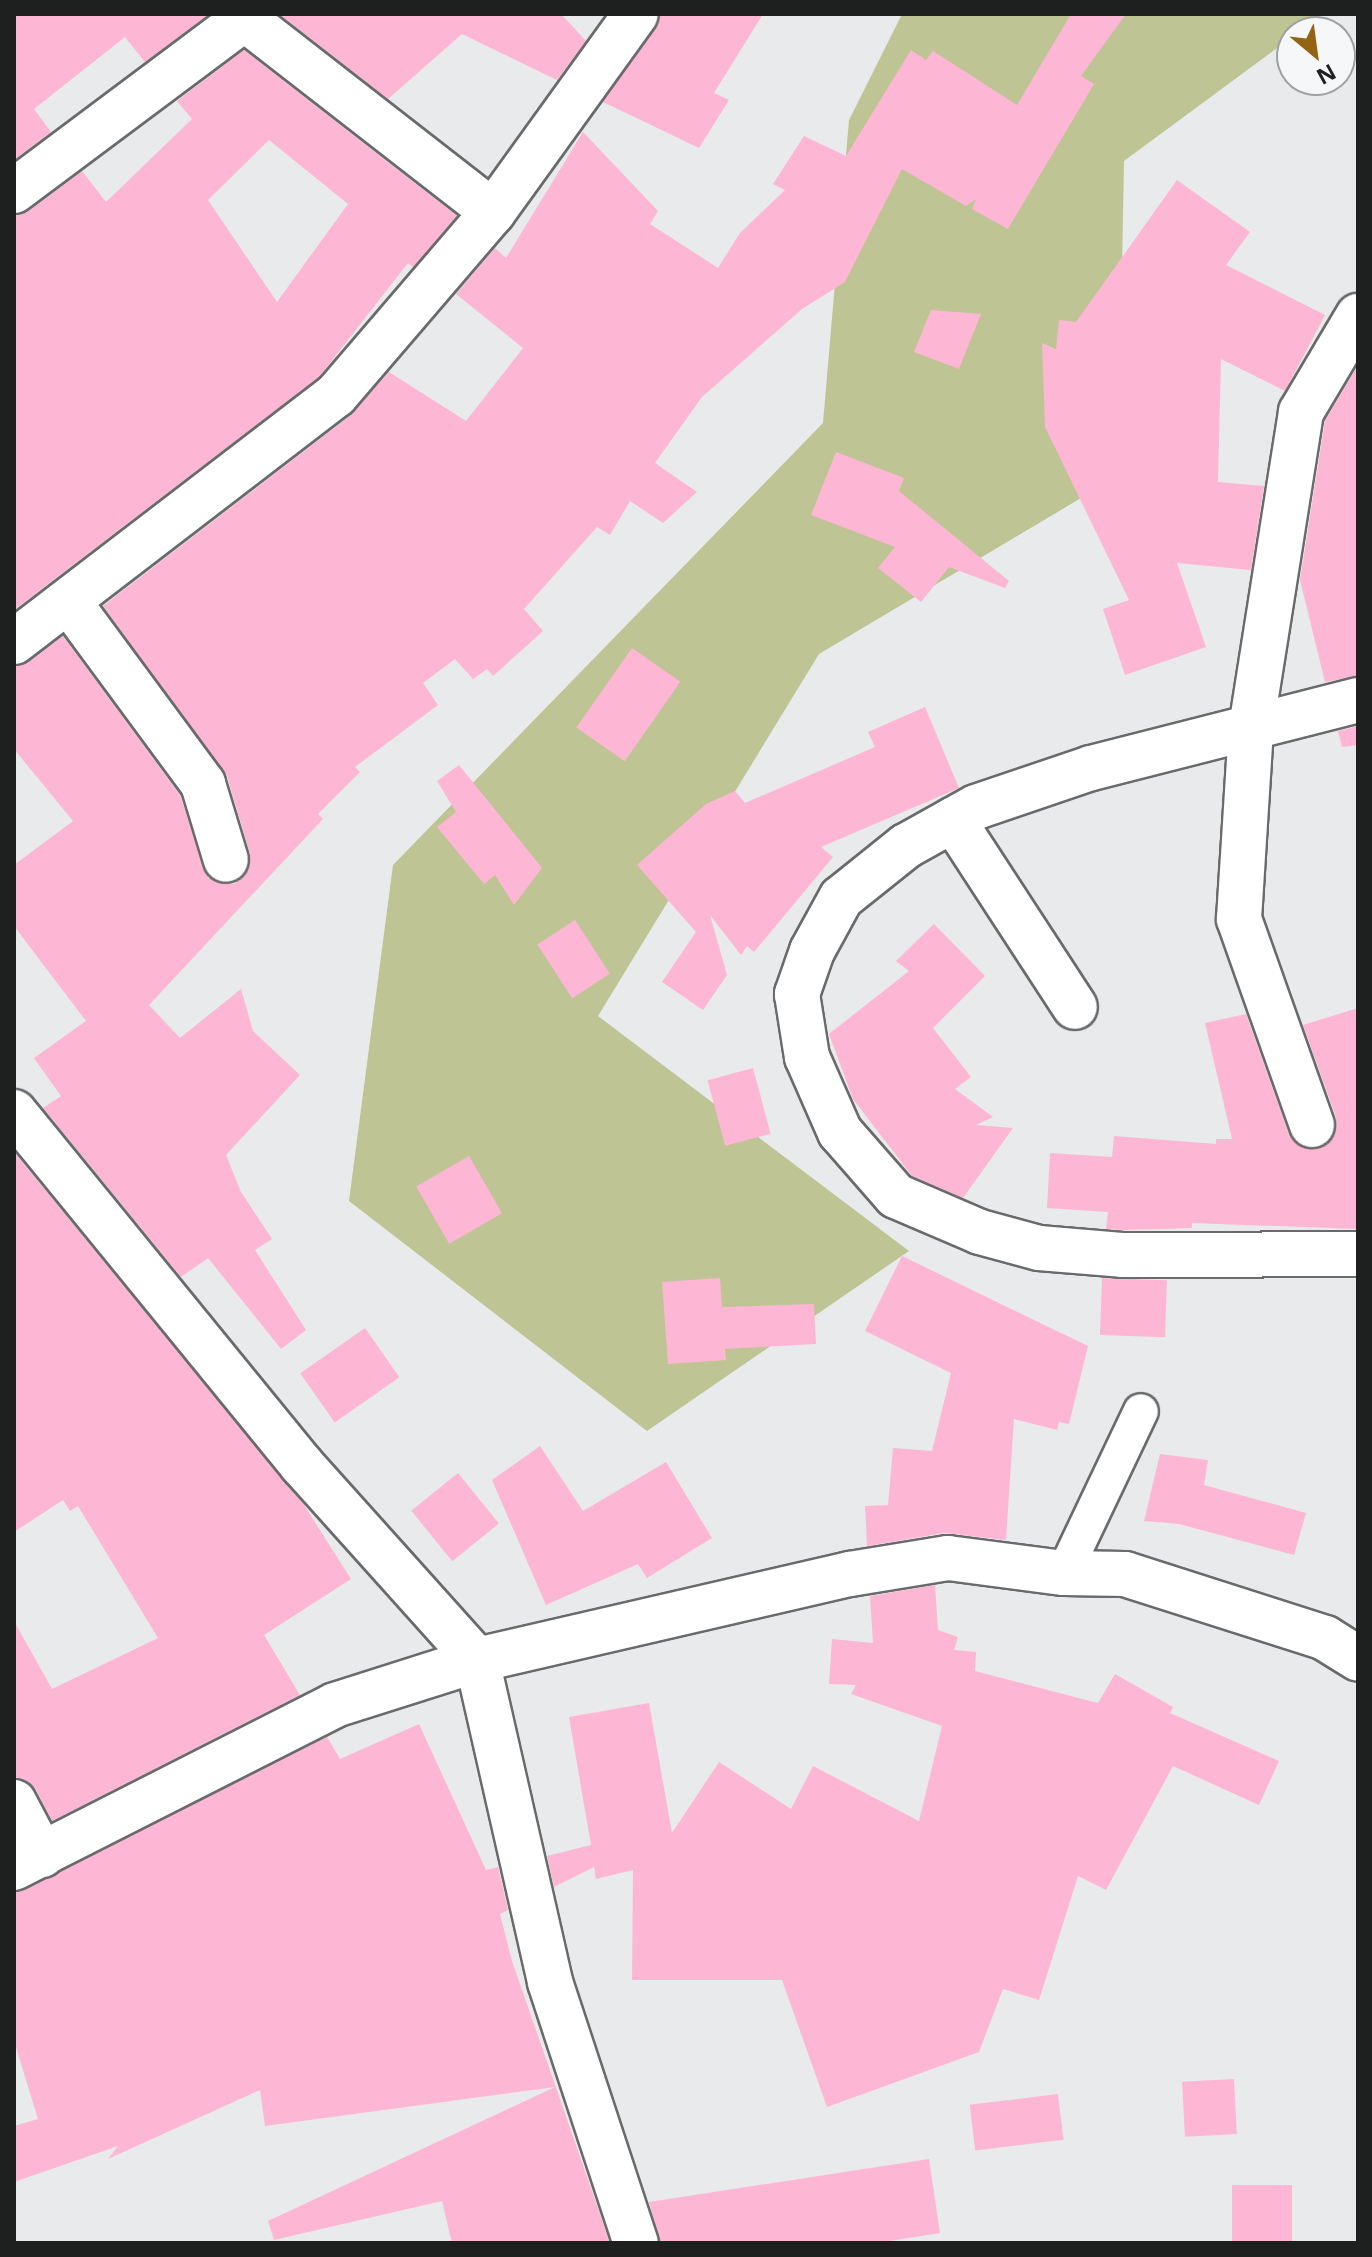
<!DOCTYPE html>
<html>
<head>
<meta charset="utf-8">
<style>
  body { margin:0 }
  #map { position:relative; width:1372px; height:2257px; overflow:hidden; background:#e8eaeb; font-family:"Noto Sans",sans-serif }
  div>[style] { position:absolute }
  .green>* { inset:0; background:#bec494 }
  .building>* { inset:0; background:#feb6d5; transform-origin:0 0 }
  .roads { filter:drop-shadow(2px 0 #686a6b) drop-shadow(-2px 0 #686a6b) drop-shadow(0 2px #686a6b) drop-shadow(0 -2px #686a6b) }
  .lane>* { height:34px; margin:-17px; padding:0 17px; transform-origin:17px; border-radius:17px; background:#fff }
  .street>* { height:44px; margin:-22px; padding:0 22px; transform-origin:22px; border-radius:22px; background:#fff }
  span { translate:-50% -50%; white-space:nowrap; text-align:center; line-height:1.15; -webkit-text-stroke:6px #f5f7f9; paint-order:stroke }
  .frame { position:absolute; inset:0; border:16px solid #1e1f1f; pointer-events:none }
  .north { position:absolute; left:1276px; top:16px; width:80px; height:80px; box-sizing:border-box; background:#f5f7f9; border:2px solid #9fa1a2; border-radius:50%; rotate:151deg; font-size:22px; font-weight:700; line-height:32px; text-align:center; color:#1e1f1f }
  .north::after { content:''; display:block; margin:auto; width:28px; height:36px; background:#936412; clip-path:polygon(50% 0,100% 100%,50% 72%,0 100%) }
</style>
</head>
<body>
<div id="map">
  <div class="green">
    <div style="clip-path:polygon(902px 14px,1323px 14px,1124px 161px,1118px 476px,819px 654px,598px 1016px,909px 1251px,647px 1431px,349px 1201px,393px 865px,823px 423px,849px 120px)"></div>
  </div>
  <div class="building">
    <div style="clip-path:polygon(14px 14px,209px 14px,145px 62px,125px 37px,34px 109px,51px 132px,14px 160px)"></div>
    <div style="clip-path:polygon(279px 14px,561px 14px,586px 41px,557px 80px,462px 34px,388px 99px)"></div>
    <div style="clip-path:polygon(661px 14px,763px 14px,714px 93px,729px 100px,699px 148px,603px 102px)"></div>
    <div style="clip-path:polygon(1071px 14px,1126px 14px,1081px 76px,1094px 84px,1008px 229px,972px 209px,976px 199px,966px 206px,902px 169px,845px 282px,802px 309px,702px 397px,655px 463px,697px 492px,663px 523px,630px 501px,610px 535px,597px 527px,524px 609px,543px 631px,493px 676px,487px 669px,473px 679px,455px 659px,423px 683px,438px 705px,355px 767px,360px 772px,318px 814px,323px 819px,149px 1005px,180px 1038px,241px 989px,253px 1031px,300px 1075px,226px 1155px,241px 1192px,272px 1239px,255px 1250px,306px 1330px,281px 1349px,208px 1258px,181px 1277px,43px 1108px,61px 1096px,34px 1058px,86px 1021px,14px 926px,14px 865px,73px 821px,14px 749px,14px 666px,29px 662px,63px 636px,180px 795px,208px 878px,234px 884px,245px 876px,250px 854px,227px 776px,103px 606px,351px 415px,389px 372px,466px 421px,523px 348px,456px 294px,495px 248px,506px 258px,583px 132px,658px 211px,650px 224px,718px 268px,740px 233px,785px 190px,773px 184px,804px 136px,846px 156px,911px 50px,926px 60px,933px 51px,1017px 105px)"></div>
    <div style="clip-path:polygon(evenodd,244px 50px,457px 216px,413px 267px,408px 263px,319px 377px,14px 610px,14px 216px,29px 211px,82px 171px,106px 202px,192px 119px,177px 101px,244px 50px,269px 140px,348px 204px,277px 302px,208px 200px,269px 140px)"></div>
    <div style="clip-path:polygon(1177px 180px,1250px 232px,1226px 265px,1325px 315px,1285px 391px,1221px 359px,1218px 482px,1264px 486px,1251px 570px,1177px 563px,1206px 647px,1125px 675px,1103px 609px,1129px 600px,1045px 427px,1042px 343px,1056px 349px,1059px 320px,1076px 322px)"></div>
    <div style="clip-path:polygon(931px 310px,981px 314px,959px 369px,914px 352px)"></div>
    <div style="clip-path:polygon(1358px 365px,1358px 676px,1325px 682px,1300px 580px,1325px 421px)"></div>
    <div style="clip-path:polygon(836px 452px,904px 478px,899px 491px,1009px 581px,1005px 588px,949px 567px,921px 602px,878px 568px,895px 547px,811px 515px)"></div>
    <div style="left:632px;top:648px;width:59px;height:97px;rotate:35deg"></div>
    <div style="clip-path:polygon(925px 707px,959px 788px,821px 847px,833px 857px,754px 952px,747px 946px,741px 955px,710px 915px,727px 975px,703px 1010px,662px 982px,696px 932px,637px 865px,706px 804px,735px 791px,745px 803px,875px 747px,868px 732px)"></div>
    <div style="clip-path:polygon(1358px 726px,1358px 745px,1342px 747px,1338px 731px)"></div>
    <div style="clip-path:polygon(459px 765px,542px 868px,514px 905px,495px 875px,484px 884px,437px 827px,456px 812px,437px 781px)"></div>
    <div style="left:575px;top:920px;width:64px;height:45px;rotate:57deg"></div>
    <div style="clip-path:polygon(934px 924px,985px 976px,933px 1028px,971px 1077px,955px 1089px,993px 1117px,976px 1125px,1013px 1128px,963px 1198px,912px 1176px,853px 1099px,829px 1034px,909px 971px,896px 961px)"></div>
    <div style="clip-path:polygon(1358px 1008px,1358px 1229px,1192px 1223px,1192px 1228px,1123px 1230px,1106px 1229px,1108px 1212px,1047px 1208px,1050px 1153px,1112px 1157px,1114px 1136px,1216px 1144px,1216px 1139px,1232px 1139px,1205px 1023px,1246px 1014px,1289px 1134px,1307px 1149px,1321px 1148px,1331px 1141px,1336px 1117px,1303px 1025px)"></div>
    <div style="left:753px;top:1068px;width:68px;height:47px;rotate:75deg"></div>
    <div style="clip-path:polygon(14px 1152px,304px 1505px,351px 1579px,264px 1635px,300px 1695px,52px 1821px,36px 1790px,14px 1777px,14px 1621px,52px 1689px,158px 1638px,78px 1506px,70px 1511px,63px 1500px,14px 1532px)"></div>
    <div style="left:469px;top:1156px;width:66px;height:61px;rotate:60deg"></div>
    <div style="clip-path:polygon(902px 1256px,1088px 1346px,1069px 1424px,1059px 1422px,1057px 1430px,1014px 1419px,1006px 1540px,944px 1533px,867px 1546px,865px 1506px,888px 1505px,893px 1448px,932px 1451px,951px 1373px,865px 1331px)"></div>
    <div style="clip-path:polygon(720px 1278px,722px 1307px,814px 1304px,816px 1344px,725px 1349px,726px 1360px,668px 1364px,662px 1282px)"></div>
    <div style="left:1102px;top:1278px;width:65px;height:57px;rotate:2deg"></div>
    <div style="left:365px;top:1328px;width:60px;height:79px;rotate:55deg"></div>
    <div style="clip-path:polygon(540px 1446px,583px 1511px,666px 1462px,712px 1538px,647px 1578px,638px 1564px,546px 1605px,492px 1480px)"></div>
    <div style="clip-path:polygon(1160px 1454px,1208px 1460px,1204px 1485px,1306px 1513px,1294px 1555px,1179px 1524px,1144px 1521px)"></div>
    <div style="left:458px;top:1473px;width:65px;height:60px;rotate:51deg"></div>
    <div style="clip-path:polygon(935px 1585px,938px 1630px,958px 1637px,954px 1650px,976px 1652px,975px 1671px,1098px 1703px,1115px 1674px,1173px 1707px,1170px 1713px,1279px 1761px,1259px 1805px,1173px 1766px,1106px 1890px,1078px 1876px,1039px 2000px,1003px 1989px,979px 2052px,827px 2107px,782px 1980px,632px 1980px,633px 1870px,596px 1879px,594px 1867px,554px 1887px,547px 1856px,591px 1845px,569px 1717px,649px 1703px,672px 1833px,719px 1762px,791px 1809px,813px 1766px,919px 1821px,942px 1726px,851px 1694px,856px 1685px,829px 1684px,832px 1639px,873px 1643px,870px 1596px)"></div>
    <div style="clip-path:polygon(419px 1724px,486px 1870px,498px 1867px,508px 1910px,500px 1914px,512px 1961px,610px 2243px,452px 2243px,442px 2201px,274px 2240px,268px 2221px,555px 2087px,265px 2126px,260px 2090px,108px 2159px,118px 2146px,14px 2182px,14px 2126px,38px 2119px,14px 2041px,14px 1893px,327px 1737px,340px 1759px)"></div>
    <div style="left:1234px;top:2079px;width:55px;height:52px;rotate:87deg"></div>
    <div style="left:1058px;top:2094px;width:46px;height:89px;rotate:83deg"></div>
    <div style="clip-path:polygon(929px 2159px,940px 2233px,877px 2243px,660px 2243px,649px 2202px)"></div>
    <div style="left:1232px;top:2185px;width:60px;height:58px"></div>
  </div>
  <div class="roads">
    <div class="lane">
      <div style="left:1064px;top:1573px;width:179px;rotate:-64.6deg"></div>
    </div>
    <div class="street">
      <div style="left:245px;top:19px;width:314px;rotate:37.9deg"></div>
      <div style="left:14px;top:191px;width:296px;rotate:-36.8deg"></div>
      <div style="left:69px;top:602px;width:226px;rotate:53.6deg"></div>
      <div style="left:203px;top:784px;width:79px;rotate:73.2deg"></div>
      <div style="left:14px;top:642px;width:406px;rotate:-37.5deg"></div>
      <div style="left:336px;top:395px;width:241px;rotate:-49.4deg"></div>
      <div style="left:493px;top:212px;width:244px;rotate:-54.2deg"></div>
      <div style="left:1358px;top:700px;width:276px;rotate:165.7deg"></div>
      <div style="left:1091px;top:768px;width:121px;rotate:161.3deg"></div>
      <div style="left:976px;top:807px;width:80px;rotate:150.9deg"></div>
      <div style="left:906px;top:846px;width:83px;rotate:141.3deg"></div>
      <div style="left:841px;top:898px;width:60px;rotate:118.7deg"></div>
      <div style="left:812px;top:951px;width:46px;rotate:109.2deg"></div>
      <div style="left:797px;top:994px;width:64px;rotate:81deg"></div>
      <div style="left:807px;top:1057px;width:82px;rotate:66.3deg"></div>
      <div style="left:840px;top:1132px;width:85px;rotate:48.8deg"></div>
      <div style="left:896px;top:1196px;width:91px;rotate:23.2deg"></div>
      <div style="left:980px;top:1232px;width:61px;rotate:15.2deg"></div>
      <div style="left:1039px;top:1248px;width:83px;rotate:4.8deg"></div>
      <div style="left:1122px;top:1255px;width:236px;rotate:-0.2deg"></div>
      <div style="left:953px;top:820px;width:223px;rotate:56.9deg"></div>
      <div style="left:14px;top:1112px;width:456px;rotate:50.8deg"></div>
      <div style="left:302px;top:1465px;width:262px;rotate:48.1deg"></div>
      <div style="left:477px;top:1660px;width:330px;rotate:77.2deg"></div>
      <div style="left:550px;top:1982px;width:275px;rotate:71.8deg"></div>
      <div style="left:1312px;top:1125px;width:219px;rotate:-109.5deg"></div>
      <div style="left:1239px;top:919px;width:191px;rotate:-86.4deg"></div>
      <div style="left:1251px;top:728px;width:320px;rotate:-81deg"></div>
      <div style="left:1301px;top:412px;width:112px;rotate:-59.3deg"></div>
      <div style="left:14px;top:1802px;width:60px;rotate:62.2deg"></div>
      <div style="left:14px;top:1868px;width:360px;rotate:-26.9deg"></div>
      <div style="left:335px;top:1705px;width:149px;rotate:-17.6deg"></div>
      <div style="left:477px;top:1660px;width:383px;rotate:-13deg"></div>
      <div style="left:850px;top:1574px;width:99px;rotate:-9.3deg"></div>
      <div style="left:948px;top:1558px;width:117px;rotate:7.4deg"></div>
      <div style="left:1064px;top:1573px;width:61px;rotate:0.9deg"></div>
      <div style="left:1125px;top:1574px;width:210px;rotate:17.7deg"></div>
      <div style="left:1325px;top:1638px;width:39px;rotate:32deg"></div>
    </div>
  </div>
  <div class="frame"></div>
  <div class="north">N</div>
</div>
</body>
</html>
